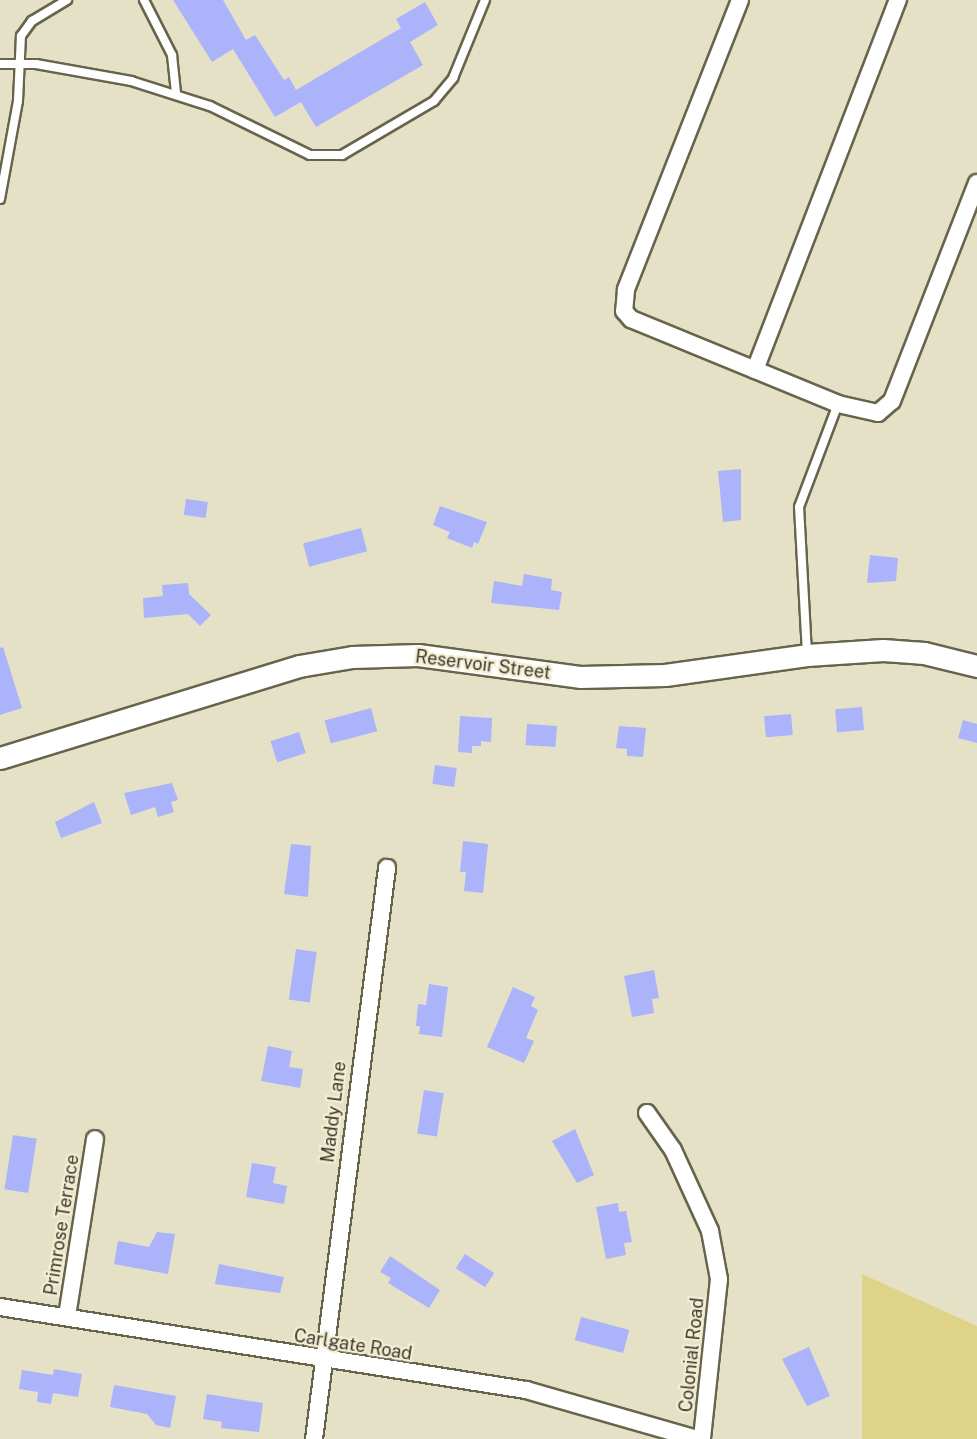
<!DOCTYPE html>
<html>
<head>
<meta charset="utf-8">
<style>
  body { margin:0 }
  #map { position:relative; width:977px; height:1439px; overflow:hidden; background:#e5e1c6; font-family:"Public Sans",sans-serif }
  div>[style] { position:absolute }
  .green>* { inset:0; background:#dfd389 }
  .building>* { inset:0; background:#abb3fb; transform-origin:0 0 }
  .roads { filter:drop-shadow(2px 0 #68644c) drop-shadow(-2px 0 #68644c) drop-shadow(0 2px #68644c) drop-shadow(0 -2px #68644c) }
  .service>* { height:8px; margin:-4px; padding:0 4px; transform-origin:4px; border-radius:4px; background:#fff }
  .minor>* { height:16px; margin:-8px; padding:0 8px; transform-origin:8px; border-radius:8px; background:#fff }
  .tertiary>* { height:21px; margin:-10.5px; padding:0 10.5px; transform-origin:10.5px; border-radius:10.5px; background:#fff }
  span { translate:-50% -50%; white-space:nowrap; text-align:center; line-height:1.15; -webkit-text-stroke:4.5px #f3eed3; paint-order:stroke }
  .street-label { font-size:18px; color:#3b392e }
</style>
</head>
<body>
<div id="map">
  <div class="green">
    <div style="clip-path:polygon(862px 1274px,977px 1326px,977px 1439px,862px 1439px)"></div>
  </div>
  <div class="building">
    <div style="clip-path:polygon(173px 0,223px 0,246px 40px,255px 35px,284px 80px,289px 77px,296px 90px,401px 28px,396px 19px,425px 2px,438px 25px,410px 42px,423px 65px,316px 127px,301px 102px,275px 117px,233px 49px,212px 62px)"></div>
    <div style="clip-path:polygon(741px 469px,741px 520px,723px 522px,718px 471px)"></div>
    <div style="left:186px;top:499px;width:22px;height:16px;rotate:8deg"></div>
    <div style="clip-path:polygon(440px 506px,487px 522px,478px 544px,474px 542px,472px 548px,447px 538px,450px 532px,433px 525px)"></div>
    <div style="left:361px;top:528px;width:24px;height:60px;rotate:75deg"></div>
    <div style="clip-path:polygon(870px 555px,898px 558px,896px 581px,867px 583px)"></div>
    <div style="clip-path:polygon(524px 574px,552px 579px,551px 590px,562px 592px,559px 610px,491px 603px,494px 581px,522px 586px)"></div>
    <div style="clip-path:polygon(188px 583px,189px 594px,211px 615px,200px 626px,188px 614px,144px 618px,143px 598px,163px 596px,162px 585px)"></div>
    <div style="clip-path:polygon(3px 647px,22px 708px,0 715px,0 648px)"></div>
    <div style="left:862px;top:707px;width:23px;height:27px;rotate:85deg"></div>
    <div style="left:371px;top:708px;width:24px;height:48px;rotate:75deg"></div>
    <div style="left:791px;top:714px;width:21px;height:27px;rotate:85deg"></div>
    <div style="clip-path:polygon(460px 716px,492px 718px,491px 742px,481px 741px,481px 746px,472px 746px,472px 753px,458px 752px)"></div>
    <div style="clip-path:polygon(963px 720px,977px 724px,977px 743px,958px 738px)"></div>
    <div style="left:527px;top:724px;width:30px;height:21px;rotate:4deg"></div>
    <div style="clip-path:polygon(619px 726px,646px 728px,643px 757px,627px 756px,627px 749px,616px 748px)"></div>
    <div style="left:299px;top:732px;width:22px;height:30px;rotate:72deg"></div>
    <div style="left:435px;top:765px;width:22px;height:19px;rotate:8deg"></div>
    <div style="clip-path:polygon(172px 783px,178px 800px,171px 802px,174px 812px,158px 817px,155px 807px,131px 815px,124px 793px)"></div>
    <div style="clip-path:polygon(94px 802px,102px 823px,61px 838px,55px 822px)"></div>
    <div style="clip-path:polygon(463px 841px,488px 844px,483px 893px,464px 891px,466px 872px,460px 872px)"></div>
    <div style="clip-path:polygon(291px 844px,311px 846px,308px 897px,284px 894px)"></div>
    <div style="left:296px;top:949px;width:21px;height:51px;rotate:8deg"></div>
    <div style="clip-path:polygon(654px 970px,659px 998px,652px 999px,654px 1013px,632px 1017px,624px 976px)"></div>
    <div style="clip-path:polygon(429px 984px,448px 987px,442px 1037px,419px 1034px,420px 1026px,416px 1026px,418px 1004px,426px 1005px)"></div>
    <div style="clip-path:polygon(513px 987px,535px 997px,531px 1006px,538px 1010px,526px 1038px,534px 1041px,524px 1063px,487px 1047px)"></div>
    <div style="clip-path:polygon(268px 1046px,292px 1051px,289px 1067px,303px 1069px,300px 1088px,261px 1081px)"></div>
    <div style="left:424px;top:1090px;width:20px;height:44px;rotate:9deg"></div>
    <div style="clip-path:polygon(575px 1129px,594px 1175px,577px 1183px,552px 1141px)"></div>
    <div style="left:13px;top:1135px;width:24px;height:55px;rotate:9deg"></div>
    <div style="clip-path:polygon(252px 1163px,276px 1167px,273px 1183px,287px 1186px,284px 1204px,246px 1197px)"></div>
    <div style="clip-path:polygon(618px 1203px,619px 1212px,626px 1211px,632px 1242px,624px 1243px,626px 1255px,606px 1259px,596px 1207px)"></div>
    <div style="clip-path:polygon(157px 1232px,175px 1234px,168px 1274px,114px 1264px,118px 1241px,149px 1247px)"></div>
    <div style="left:465px;top:1254px;width:35px;height:17px;rotate:33deg"></div>
    <div style="clip-path:polygon(390px 1256px,440px 1290px,429px 1308px,388px 1283px,391px 1278px,380px 1272px)"></div>
    <div style="clip-path:polygon(219px 1264px,284px 1277px,280px 1293px,215px 1284px)"></div>
    <div style="left:581px;top:1317px;width:50px;height:24px;rotate:15deg"></div>
    <div style="clip-path:polygon(809px 1347px,830px 1396px,807px 1406px,782px 1359px)"></div>
    <div style="clip-path:polygon(54px 1369px,82px 1374px,78px 1397px,53px 1393px,51px 1404px,37px 1402px,38px 1392px,19px 1389px,22px 1370px,53px 1375px)"></div>
    <div style="clip-path:polygon(114px 1385px,176px 1396px,170px 1428px,156px 1425px,147px 1414px,110px 1407px)"></div>
    <div style="clip-path:polygon(207px 1394px,263px 1403px,259px 1432px,221px 1428px,222px 1422px,203px 1419px)"></div>
  </div>
  <div class="roads">
    <div class="service">
      <div style="left:144px;top:0;width:62px;rotate:63deg"></div>
      <div style="left:172px;top:55px;width:39px;rotate:84deg"></div>
      <div style="left:0;top:64px;width:36px"></div>
      <div style="left:36px;top:64px;width:97px;rotate:10.1deg"></div>
      <div style="left:131px;top:81px;width:83px;rotate:17.6deg"></div>
      <div style="left:210px;top:106px;width:111px;rotate:26.1deg"></div>
      <div style="left:310px;top:155px;width:32px"></div>
      <div style="left:342px;top:155px;width:107px;rotate:-30.4deg"></div>
      <div style="left:434px;top:101px;width:30px;rotate:-50deg"></div>
      <div style="left:453px;top:78px;width:84px;rotate:-67.7deg"></div>
      <div style="left:0;top:199px;width:100px;rotate:-79.6deg"></div>
      <div style="left:18px;top:101px;width:65px;rotate:-87.4deg"></div>
      <div style="left:21px;top:36px;width:19px;rotate:-54deg"></div>
      <div style="left:32px;top:21px;width:41px;rotate:-31deg"></div>
      <div style="left:807px;top:654px;width:147px;rotate:-93.1deg"></div>
      <div style="left:799px;top:507px;width:110px;rotate:-69.3deg"></div>
    </div>
    <div class="minor">
      <div style="left:740px;top:0;width:312px;rotate:111.5deg"></div>
      <div style="left:626px;top:290px;width:21px;rotate:95deg"></div>
      <div style="left:624px;top:311px;width:11px;rotate:49deg"></div>
      <div style="left:631px;top:319px;width:224px;rotate:22.3deg"></div>
      <div style="left:838px;top:404px;width:41px;rotate:12.7deg"></div>
      <div style="left:878px;top:413px;width:18px;rotate:-41deg"></div>
      <div style="left:892px;top:401px;width:234px;rotate:-68.7deg"></div>
      <div style="left:755px;top:370px;width:397px;rotate:-68.9deg"></div>
      <div style="left:647px;top:1113px;width:45px;rotate:54.9deg"></div>
      <div style="left:673px;top:1150px;width:89px;rotate:65.4deg"></div>
      <div style="left:710px;top:1231px;width:49px;rotate:79.4deg"></div>
      <div style="left:719px;top:1279px;width:161px;rotate:96.1deg"></div>
      <div style="left:0;top:1307px;width:533px;rotate:8.97deg"></div>
      <div style="left:526px;top:1390px;width:178px;rotate:16deg"></div>
      <div style="left:67px;top:1316px;width:179px;rotate:-81deg"></div>
      <div style="left:314px;top:1439px;width:576px;rotate:-82.71deg"></div>
    </div>
    <div class="tertiary">
      <div style="left:0;top:758px;width:313px;rotate:-17.1deg"></div>
      <div style="left:299px;top:666px;width:54px;rotate:-9.6deg"></div>
      <div style="left:352px;top:657px;width:66px;rotate:-1.7deg"></div>
      <div style="left:418px;top:655px;width:163px;rotate:7.7deg"></div>
      <div style="left:580px;top:677px;width:85px;rotate:-1.3deg"></div>
      <div style="left:665px;top:675px;width:143px;rotate:-8deg"></div>
      <div style="left:807px;top:655px;width:76px;rotate:-3.8deg"></div>
      <div style="left:883px;top:650px;width:41px;rotate:4.2deg"></div>
      <div style="left:924px;top:653px;width:55px;rotate:13.8deg"></div>
    </div>
  </div>
  <div class="street-label">
    <span style="left:483px;top:665px;rotate:7deg">Reservoir Street</span>
    <span style="left:334px;top:1112px;rotate:-83deg">Maddy Lane</span>
    <span style="left:62px;top:1225px;rotate:-81deg">Primrose Terrace</span>
    <span style="left:353px;top:1345px;rotate:9deg">Carlgate Road</span>
    <span style="left:692px;top:1355px;rotate:-84deg">Colonial Road</span>
  </div>
</div>
</body>
</html>
